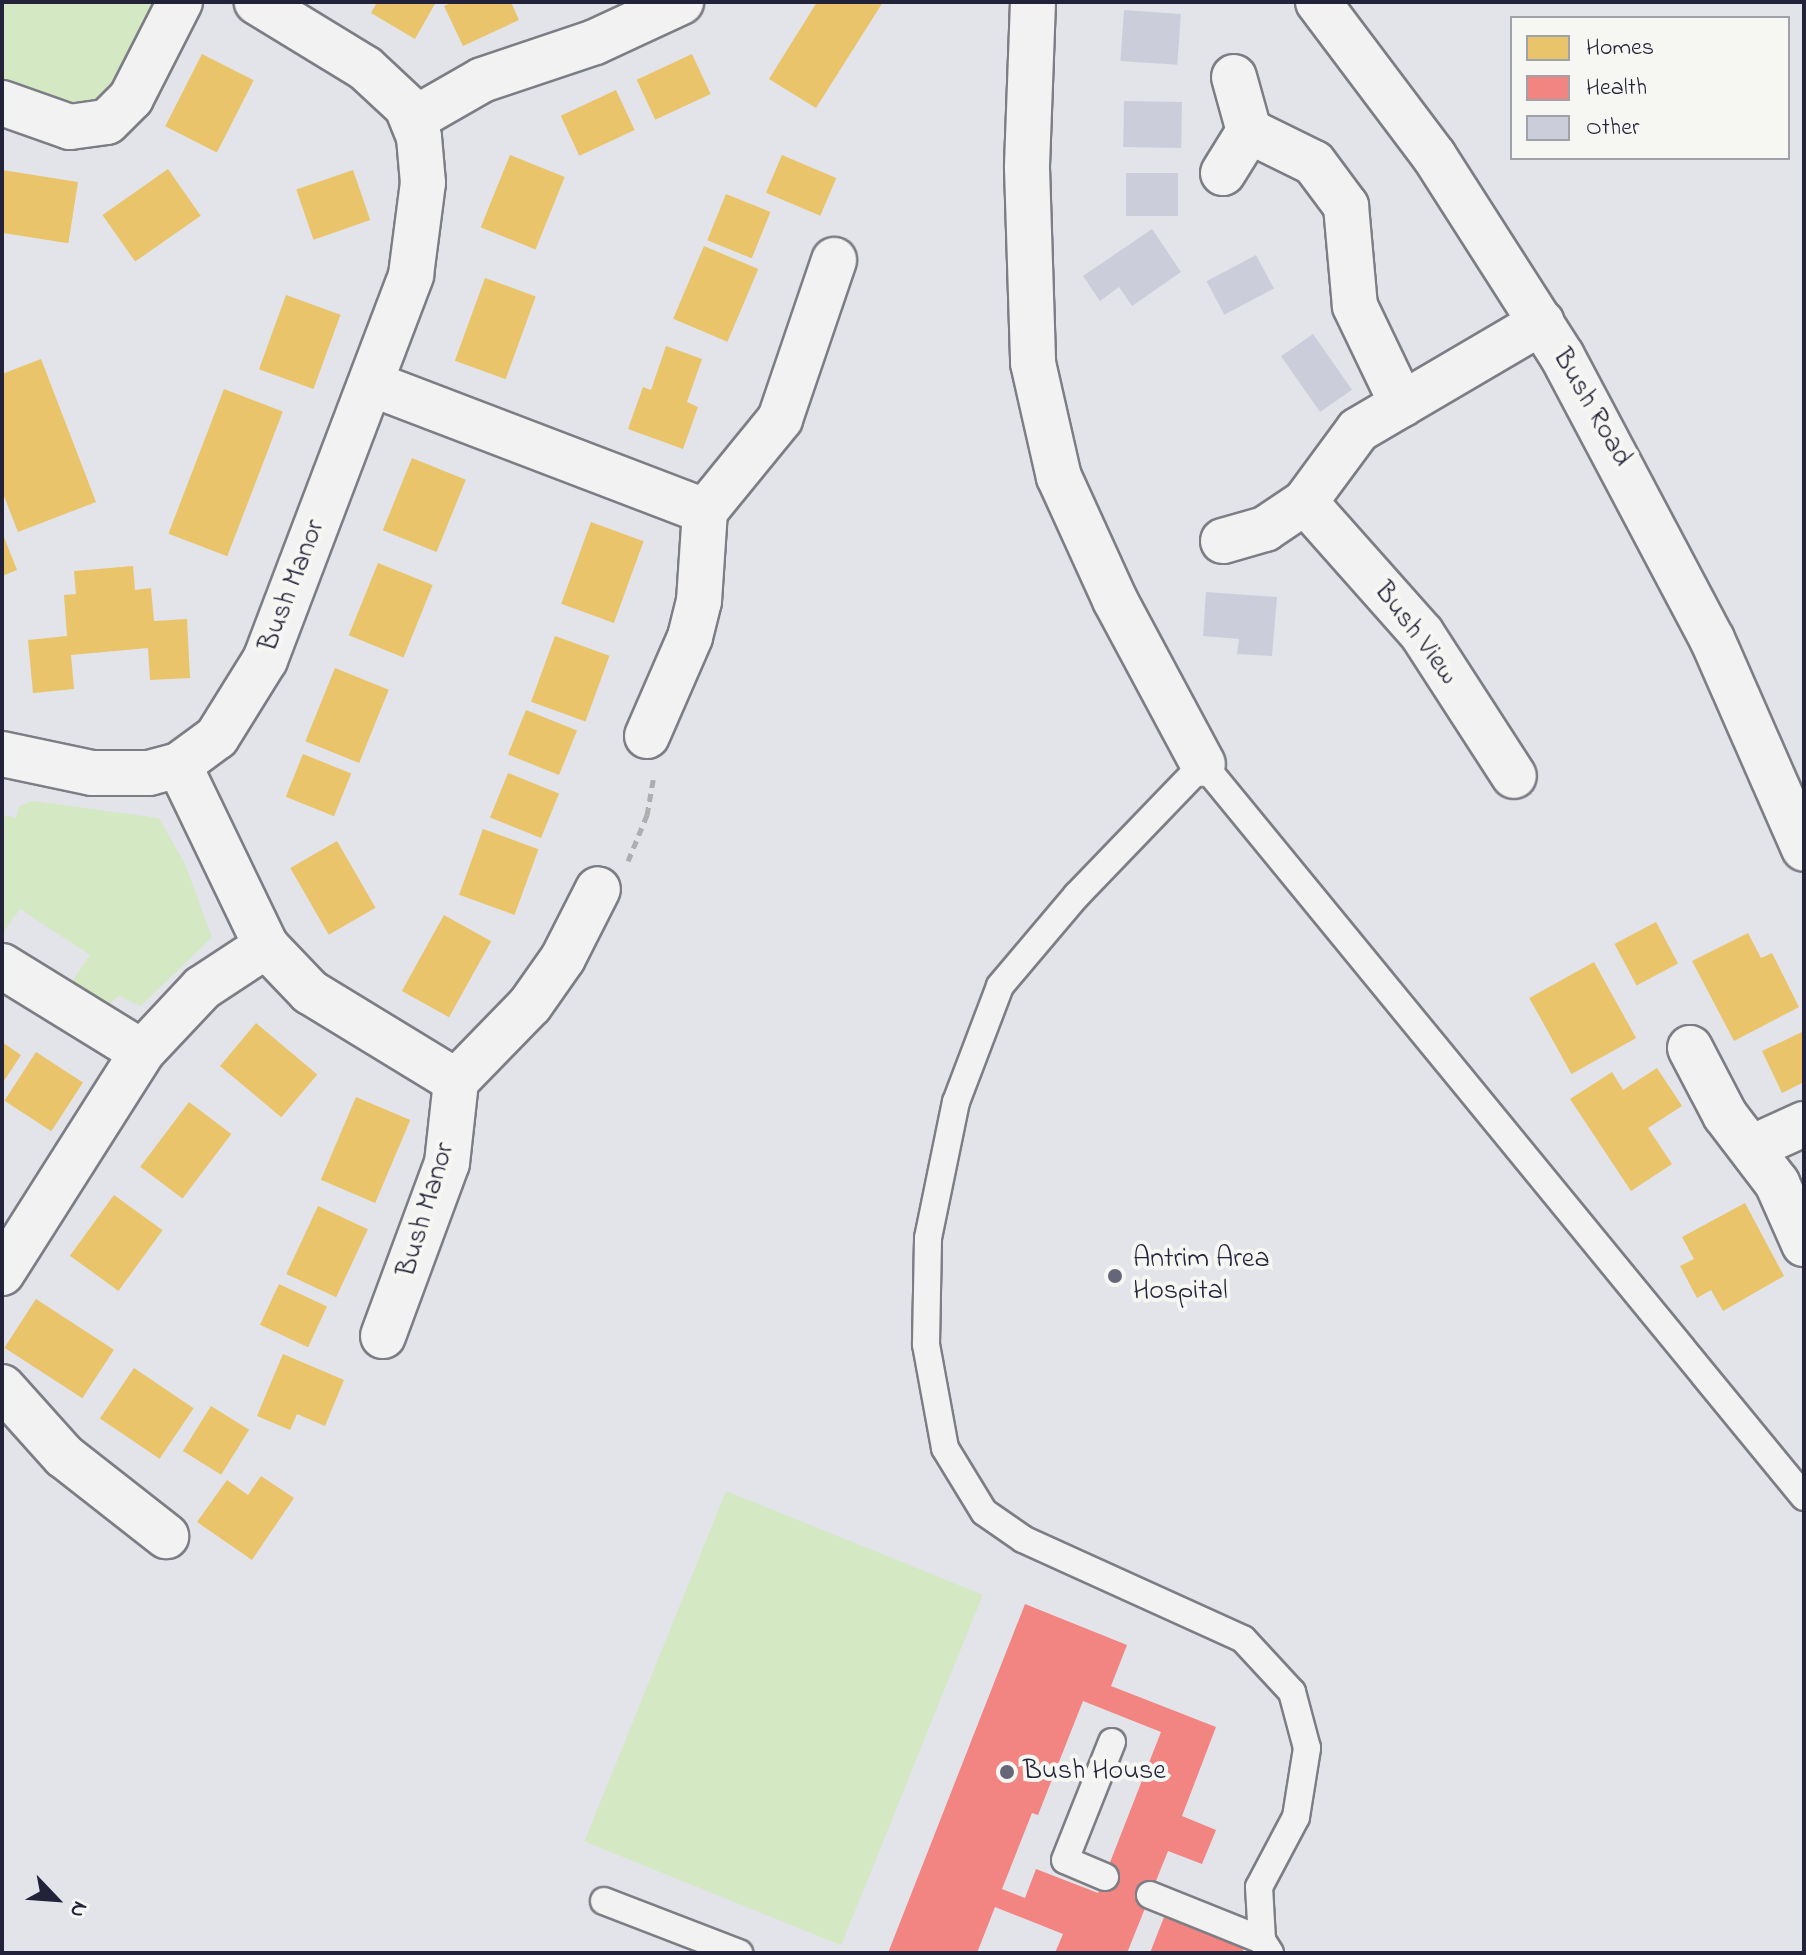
<!DOCTYPE html>
<html>
<head>
<meta charset="utf-8">
<style>
  body { margin:0 }
  #map { position:relative; width:1806px; height:1955px; overflow:hidden; background:#e2e4ea; font-family:"Indie Flower",sans-serif }
  div>[style] { position:absolute }
  .green>* { inset:0; background:#d4e8c4; transform-origin:0 0 }
  .homes>* { inset:0; background:#e9c46a; transform-origin:0 0 }
  .health>* { inset:0; background:#f28482 }
  .building>* { inset:0; background:#cbceda; transform-origin:0 0 }
  .path>* { height:5px; margin-top:-2.5px; transform-origin:0; background:repeating-linear-gradient(90deg,#adaeb0 0 8px,transparent 0 14px) }
  .roads { filter:drop-shadow(2px 0 #7d7e85) drop-shadow(-2px 0 #7d7e85) drop-shadow(0 2px #7d7e85) drop-shadow(0 -2px #7d7e85) }
  .lane>* { height:26px; margin:-13px; padding:0 13px; transform-origin:13px; border-radius:13px; background:#f2f2f2 }
  .street>* { height:44px; margin:-22px; padding:0 22px; transform-origin:22px; border-radius:22px; background:#f2f2f2 }
  .secondary>* { height:44px; margin:-22px; padding:0 22px; transform-origin:22px; border-radius:22px; background:#f2f2f2 }
  .dots>* { width:22px; height:22px; translate:-50% -50%; box-sizing:border-box; border:4px solid #f6f6f2; border-radius:50% }
  span { translate:-50% -50%; white-space:nowrap; text-align:center; line-height:1.15; -webkit-text-stroke:8px #f6f6f2; paint-order:stroke }
  .street-label { font-size:28px; color:#22223b }
  .poi-label { font-size:28px; color:#22223b }
  .left { translate:0 -50%; text-align:left }
  .frame { position:absolute; inset:0; border:4px solid #22223b; pointer-events:none }
  .legend { position:absolute; left:1510px; top:16px; width:280px; height:144px; box-sizing:border-box; background:#f6f6f2; border:2px solid #a1a1a9; margin:0; padding:10px 14px; list-style:none; font-size:24px; color:#22223b }
  .legend li { display:flex; align-items:center; gap:16px; height:40px }
  .legend b { width:40px; border:2px solid #a1a1a9 }
  .north { position:absolute; left:16px; top:1859px; width:80px; height:80px; -webkit-text-stroke:6px #f6f6f2; paint-order:stroke; rotate:115deg; font-size:22px; font-weight:700; line-height:32px; text-align:center; color:#22223b }
  .north::after { content:''; display:block; margin:auto; width:28px; height:36px; background:#22223b; clip-path:polygon(50% 0,100% 100%,50% 72%,0 100%) }
</style>
</head>
<body>
<div id="map">
  <div class="green">
    <div style="clip-path:polygon(2px 2px,162px 2px,115px 88px,82px 112px,2px 82px)"></div>
    <div style="clip-path:polygon(33px 801px,159px 818px,185px 864px,212px 937px,141px 1006px,119px 996px,108px 1005px,71px 983px,90px 955px,20px 909px,2px 934px,2px 822px,5px 815px,16px 818px,19px 806px)"></div>
    <div style="left:726px;top:1491px;width:277px;height:378px;rotate:22deg"></div>
  </div>
  <div class="homes">
    <div style="clip-path:polygon(377px 2px,436px 2px,415px 39px,371px 13px)"></div>
    <div style="clip-path:polygon(453px 2px,511px 2px,519px 20px,463px 46px,444px 6px)"></div>
    <div style="clip-path:polygon(817px 2px,883px 2px,816px 108px,769px 79px)"></div>
    <div style="left:202px;top:54px;width:58px;height:81px;rotate:27deg"></div>
    <div style="left:692px;top:54px;width:44px;height:61px;rotate:65deg"></div>
    <div style="left:616px;top:90px;width:44px;height:61px;rotate:65deg"></div>
    <div style="left:510px;top:155px;width:59px;height:78px;rotate:22deg"></div>
    <div style="left:782px;top:155px;width:59px;height:41px;rotate:23deg"></div>
    <div style="left:168px;top:169px;width:57px;height:80px;rotate:55deg"></div>
    <div style="left:2px;top:170px;width:77px;height:62px;rotate:9deg"></div>
    <div style="left:353px;top:170px;width:53px;height:60px;rotate:71deg"></div>
    <div style="left:726px;top:194px;width:48px;height:50px;rotate:22deg"></div>
    <div style="left:704px;top:246px;width:59px;height:79px;rotate:23deg"></div>
    <div style="left:485px;top:278px;width:54px;height:88px;rotate:20deg"></div>
    <div style="left:286px;top:295px;width:58px;height:79px;rotate:20deg"></div>
    <div style="clip-path:polygon(666px 346px,702px 359px,687px 402px,698px 407px,683px 449px,628px 429px,643px 387px,651px 390px)"></div>
    <div style="clip-path:polygon(41px 359px,96px 502px,18px 532px,2px 491px,2px 374px)"></div>
    <div style="left:224px;top:389px;width:63px;height:155px;rotate:21deg"></div>
    <div style="left:412px;top:458px;width:58px;height:78px;rotate:22deg"></div>
    <div style="left:591px;top:522px;width:56px;height:87px;rotate:20deg"></div>
    <div style="clip-path:polygon(2px 532px,17px 570px,2px 576px)"></div>
    <div style="left:378px;top:563px;width:59px;height:78px;rotate:22deg"></div>
    <div style="clip-path:polygon(133px 566px,135px 590px,151px 588px,154px 621px,187px 619px,190px 678px,150px 680px,148px 648px,71px 655px,74px 689px,33px 693px,28px 640px,67px 636px,64px 595px,76px 594px,74px 571px)"></div>
    <div style="left:555px;top:636px;width:58px;height:70px;rotate:20deg"></div>
    <div style="left:335px;top:668px;width:58px;height:79px;rotate:22deg"></div>
    <div style="left:526px;top:710px;width:55px;height:48px;rotate:22deg"></div>
    <div style="left:303px;top:754px;width:52px;height:46px;rotate:22deg"></div>
    <div style="left:508px;top:773px;width:55px;height:48px;rotate:22deg"></div>
    <div style="left:483px;top:829px;width:59px;height:70px;rotate:20deg"></div>
    <div style="left:337px;top:841px;width:77px;height:54px;rotate:60deg"></div>
    <div style="left:444px;top:915px;width:54px;height:87px;rotate:29deg"></div>
    <div style="left:1656px;top:922px;width:47px;height:47px;rotate:62deg"></div>
    <div style="clip-path:polygon(1748px 933px,1761px 958px,1772px 953px,1799px 1007px,1734px 1041px,1692px 961px)"></div>
    <div style="left:1594px;top:962px;width:87px;height:74px;rotate:61deg"></div>
    <div style="left:256px;top:1023px;width:80px;height:56px;rotate:40deg"></div>
    <div style="clip-path:polygon(1804px 1031px,1804px 1082px,1782px 1093px,1762px 1051px)"></div>
    <div style="clip-path:polygon(2px 1042px,21px 1055px,2px 1084px)"></div>
    <div style="left:36px;top:1052px;width:56px;height:58px;rotate:33deg"></div>
    <div style="clip-path:polygon(1657px 1068px,1682px 1106px,1648px 1128px,1672px 1164px,1631px 1191px,1570px 1099px,1612px 1072px,1623px 1090px)"></div>
    <div style="left:356px;top:1097px;width:59px;height:90px;rotate:23deg"></div>
    <div style="left:189px;top:1102px;width:53px;height:81px;rotate:37deg"></div>
    <div style="left:114px;top:1195px;width:60px;height:75px;rotate:36deg"></div>
    <div style="clip-path:polygon(1745px 1203px,1784px 1276px,1723px 1311px,1711px 1290px,1697px 1298px,1680px 1266px,1694px 1259px,1682px 1237px)"></div>
    <div style="left:318px;top:1206px;width:55px;height:75px;rotate:25deg"></div>
    <div style="left:279px;top:1284px;width:53px;height:45px;rotate:25deg"></div>
    <div style="left:36px;top:1299px;width:93px;height:58px;rotate:33deg"></div>
    <div style="clip-path:polygon(283px 1354px,344px 1380px,325px 1426px,297px 1414px,290px 1430px,257px 1416px)"></div>
    <div style="left:134px;top:1368px;width:72px;height:61px;rotate:34deg"></div>
    <div style="left:211px;top:1406px;width:45px;height:53px;rotate:32deg"></div>
    <div style="clip-path:polygon(261px 1476px,294px 1498px,252px 1560px,197px 1522px,227px 1480px,248px 1495px)"></div>
  </div>
  <div class="health">
    <div style="clip-path:polygon(evenodd,1025px 1604px,1127px 1645px,1111px 1686px,1216px 1727px,1182px 1816px,1216px 1830px,1202px 1864px,1168px 1851px,1127px 1953px,1055px 1953px,1063px 1934px,995px 1907px,977px 1953px,888px 1953px,1025px 1604px,1083px 1701px,1161px 1732px,1098px 1893px,1036px 1869px,1025px 1898px,1002px 1889px,1032px 1813px,1038px 1815px,1083px 1701px)"></div>
    <div style="clip-path:polygon(1164px 1917px,1244px 1948px,1242px 1953px,1150px 1953px)"></div>
  </div>
  <div class="building">
    <div style="left:1124px;top:10px;width:57px;height:51px;rotate:4deg"></div>
    <div style="left:1124px;top:101px;width:58px;height:46px;rotate:1deg"></div>
    <div style="left:1126px;top:173px;width:52px;height:43px"></div>
    <div style="clip-path:polygon(1152px 229px,1181px 272px,1132px 306px,1119px 287px,1100px 301px,1083px 276px)"></div>
    <div style="left:1256px;top:255px;width:38px;height:56px;rotate:62deg"></div>
    <div style="left:1313px;top:334px;width:68px;height:39px;rotate:55deg"></div>
    <div style="clip-path:polygon(1206px 592px,1277px 597px,1272px 656px,1237px 654px,1239px 639px,1203px 636px)"></div>
  </div>
  <div class="path">
    <div style="left:628px;top:861px;width:50px;rotate:-67.6deg"></div>
    <div style="left:647px;top:815px;width:36px;rotate:-80deg"></div>
  </div>
  <div class="roads">
    <div class="lane">
      <div style="left:1105px;top:1877px;width:43px;rotate:-157deg"></div>
      <div style="left:1065px;top:1860px;width:127px;rotate:-68.3deg"></div>
      <div style="left:1150px;top:1895px;width:121px;rotate:21.9deg"></div>
      <div style="left:604px;top:1901px;width:145px;rotate:21.1deg"></div>
      <div style="left:1270px;top:1953px;width:15px;rotate:-122deg"></div>
      <div style="left:1262px;top:1940px;width:53px;rotate:-93.2deg"></div>
      <div style="left:1259px;top:1887px;width:79px;rotate:-62.1deg"></div>
      <div style="left:1296px;top:1817px;width:70px;rotate:-80.9deg"></div>
      <div style="left:1307px;top:1748px;width:58px;rotate:-105deg"></div>
      <div style="left:1292px;top:1692px;width:72px;rotate:-132.8deg"></div>
      <div style="left:1243px;top:1639px;width:242px;rotate:-155.6deg"></div>
      <div style="left:1023px;top:1539px;width:47px;rotate:-145.3deg"></div>
      <div style="left:984px;top:1512px;width:75px;rotate:-121.4deg"></div>
      <div style="left:945px;top:1448px;width:106px;rotate:-100.4deg"></div>
      <div style="left:926px;top:1344px;width:106px;rotate:-88.9deg"></div>
      <div style="left:928px;top:1238px;width:139px;rotate:-78.4deg"></div>
      <div style="left:956px;top:1102px;width:124px;rotate:-69.2deg"></div>
      <div style="left:1000px;top:986px;width:119px;rotate:-49.8deg"></div>
      <div style="left:1077px;top:895px;width:182px;rotate:-46.1deg"></div>
      <div style="left:1203px;top:764px;width:948px;rotate:50.65deg"></div>
    </div>
    <div class="street">
      <div style="left:1033px;top:2px;width:166px;rotate:92.1deg"></div>
      <div style="left:1027px;top:168px;width:195px;rotate:88.2deg"></div>
      <div style="left:1033px;top:363px;width:117px;rotate:77.2deg"></div>
      <div style="left:1059px;top:477px;width:135px;rotate:65.5deg"></div>
      <div style="left:1115px;top:600px;width:186px;rotate:61.8deg"></div>
      <div style="left:2px;top:103px;width:72px;rotate:19.4deg"></div>
      <div style="left:70px;top:127px;width:37px;rotate:-8deg"></div>
      <div style="left:107px;top:122px;width:34px;rotate:-45deg"></div>
      <div style="left:131px;top:98px;width:108px;rotate:-63deg"></div>
      <div style="left:414px;top:119px;width:78px;rotate:-29.8deg"></div>
      <div style="left:482px;top:80px;width:119px;rotate:-18.6deg"></div>
      <div style="left:595px;top:42px;width:95px;rotate:-24.9deg"></div>
      <div style="left:1249px;top:131px;width:72px;rotate:26.2deg"></div>
      <div style="left:1314px;top:163px;width:54px;rotate:53.3deg"></div>
      <div style="left:1346px;top:206px;width:100px;rotate:84.9deg"></div>
      <div style="left:1355px;top:306px;width:109px;rotate:64.4deg"></div>
      <div style="left:1223px;top:173px;width:49px;rotate:-58.2deg"></div>
      <div style="left:1249px;top:131px;width:56px;rotate:-105.5deg"></div>
      <div style="left:372px;top:384px;width:356px;rotate:20.9deg"></div>
      <div style="left:1305px;top:502px;width:176px;rotate:48.4deg"></div>
      <div style="left:1422px;top:634px;width:169px;rotate:57.1deg"></div>
      <div style="left:1223px;top:541px;width:44px;rotate:-15.9deg"></div>
      <div style="left:1265px;top:529px;width:48px;rotate:-34deg"></div>
      <div style="left:1305px;top:502px;width:89px;rotate:-53.6deg"></div>
      <div style="left:1358px;top:430px;width:213px;rotate:-30.4deg"></div>
      <div style="left:647px;top:736px;width:108px;rotate:-66.5deg"></div>
      <div style="left:690px;top:637px;width:37px;rotate:-76deg"></div>
      <div style="left:699px;top:601px;width:90px;rotate:-86.2deg"></div>
      <div style="left:705px;top:511px;width:119px;rotate:-50.8deg"></div>
      <div style="left:780px;top:419px;width:168px;rotate:-71.2deg"></div>
      <div style="left:2px;top:754px;width:92px;rotate:11.9deg"></div>
      <div style="left:92px;top:773px;width:57px"></div>
      <div style="left:149px;top:773px;width:31px;rotate:-15deg"></div>
      <div style="left:179px;top:765px;width:47px;rotate:-36.4deg"></div>
      <div style="left:217px;top:737px;width:91px;rotate:-58.1deg"></div>
      <div style="left:265px;top:660px;width:412px;rotate:-69.2deg"></div>
      <div style="left:411px;top:275px;width:93px;rotate:-82.6deg"></div>
      <div style="left:423px;top:183px;width:46px;rotate:-95deg"></div>
      <div style="left:419px;top:137px;width:32px;rotate:-112deg"></div>
      <div style="left:407px;top:107px;width:57px;rotate:-137.1deg"></div>
      <div style="left:365px;top:68px;width:127px;rotate:-148.6deg"></div>
      <div style="left:179px;top:765px;width:201px;rotate:64.3deg"></div>
      <div style="left:266px;top:946px;width:64px;rotate:46.3deg"></div>
      <div style="left:310px;top:992px;width:171px;rotate:31.4deg"></div>
      <div style="left:2px;top:966px;width:164px;rotate:31.6deg"></div>
      <div style="left:1690px;top:1048px;width:76px;rotate:62.4deg"></div>
      <div style="left:1725px;top:1115px;width:86px;rotate:52.6deg"></div>
      <div style="left:1777px;top:1183px;width:67px;rotate:66.1deg"></div>
      <div style="left:1751px;top:1148px;width:58px;rotate:-24.4deg"></div>
      <div style="left:2px;top:1273px;width:262px;rotate:-57.6deg"></div>
      <div style="left:142px;top:1052px;width:88px;rotate:-46.8deg"></div>
      <div style="left:202px;top:988px;width:77px;rotate:-33.3deg"></div>
      <div style="left:383px;top:1336px;width:184px;rotate:-69.7deg"></div>
      <div style="left:447px;top:1163px;width:82px;rotate:-83.7deg"></div>
      <div style="left:456px;top:1081px;width:106px;rotate:-45.8deg"></div>
      <div style="left:530px;top:1005px;width:57px;rotate:-54.9deg"></div>
      <div style="left:563px;top:958px;width:77px;rotate:-63.1deg"></div>
      <div style="left:2px;top:1387px;width:93px;rotate:48.1deg"></div>
      <div style="left:64px;top:1456px;width:130px;rotate:38.1deg"></div>
    </div>
    <div class="secondary">
      <div style="left:1318px;top:2px;width:193px;rotate:53deg"></div>
      <div style="left:1434px;top:156px;width:237px;rotate:57.4deg"></div>
      <div style="left:1562px;top:356px;width:320px;rotate:62.1deg"></div>
      <div style="left:1712px;top:639px;width:229px;rotate:66.3deg"></div>
    </div>
  </div>
  <div class="dots">
    <div style="left:1115px;top:1276px;background:#656678"></div>
    <div style="left:1007px;top:1772px;background:#656678"></div>
  </div>
  <div class="street-label">
    <span style="left:1591px;top:408px;rotate:60deg">Bush Road</span>
    <span style="left:293px;top:586px;rotate:-69deg">Bush Manor</span>
    <span style="left:1415px;top:634px;rotate:53deg">Bush View</span>
    <span style="left:427px;top:1210px;rotate:-73deg">Bush Manor</span>
  </div>
  <div class="poi-label">
    <span class="left" style="left:1133px;top:1276px">Antrim Area<br>Hospital</span>
    <span class="left" style="left:1023px;top:1772px">Bush House</span>
  </div>
  <div class="frame"></div>
  <ul class="legend">
  <li><b style="height:22px;background:#e9c46a"></b>Homes</li>
  <li><b style="height:22px;background:#f28482"></b>Health</li>
  <li><b style="height:22px;background:#cbceda"></b>Other</li>
  </ul>
  <div class="north">N</div>
</div>
</body>
</html>
